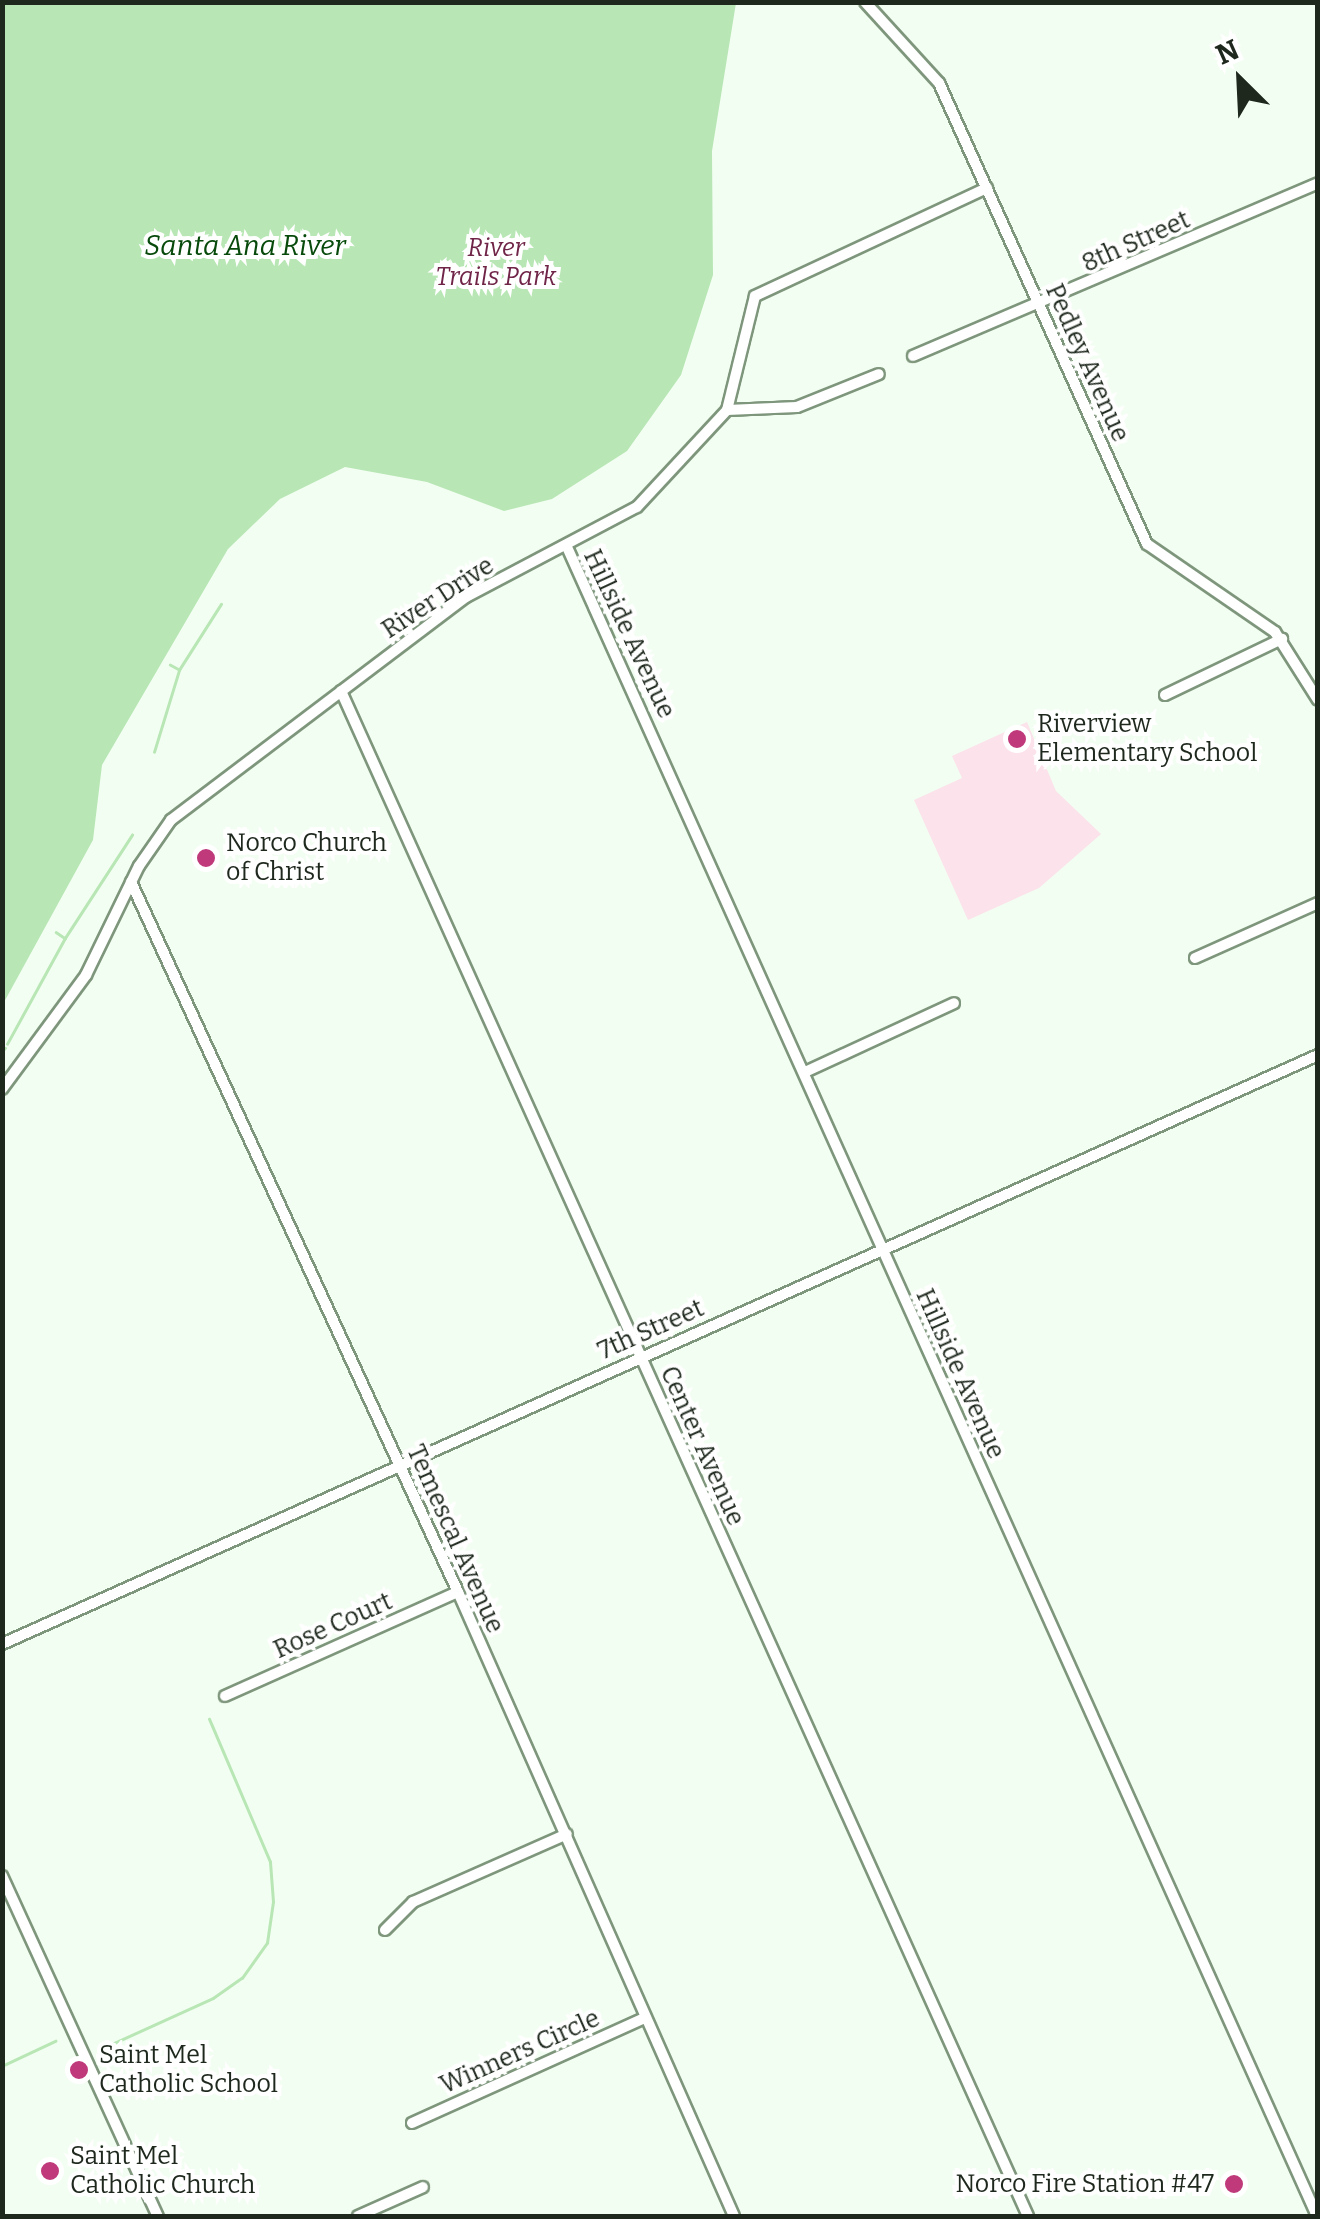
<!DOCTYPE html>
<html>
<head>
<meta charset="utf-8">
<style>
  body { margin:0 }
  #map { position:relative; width:1320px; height:2219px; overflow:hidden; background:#f3fef2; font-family:Bitter,serif }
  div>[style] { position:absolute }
  .green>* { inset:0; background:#fbe2eb }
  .water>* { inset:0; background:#b8e7b5 }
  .stream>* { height:2.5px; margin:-1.25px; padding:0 1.25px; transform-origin:1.25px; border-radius:1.25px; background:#b8e7b5 }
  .roads { filter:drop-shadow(2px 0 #7e967c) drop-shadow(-2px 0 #7e967c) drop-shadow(0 2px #7e967c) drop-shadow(0 -2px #7e967c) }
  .minor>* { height:10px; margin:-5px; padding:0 5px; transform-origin:5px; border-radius:5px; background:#fff }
  .major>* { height:12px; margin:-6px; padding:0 6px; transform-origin:6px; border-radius:6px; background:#fff }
  .dots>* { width:28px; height:28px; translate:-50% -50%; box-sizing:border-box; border:5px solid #fff; border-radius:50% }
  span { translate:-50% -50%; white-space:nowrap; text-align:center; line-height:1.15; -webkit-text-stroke:8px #fff; paint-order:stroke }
  .street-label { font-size:25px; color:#1e281d }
  .park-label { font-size:25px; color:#702548; font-style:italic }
  .poi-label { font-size:25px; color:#1e281d }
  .left { translate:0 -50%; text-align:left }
  .right { translate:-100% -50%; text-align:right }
  .water-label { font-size:28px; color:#074a0b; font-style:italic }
  .frame { position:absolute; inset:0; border:5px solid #1e281d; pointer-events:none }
  .north { position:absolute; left:1190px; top:30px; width:100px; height:100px; -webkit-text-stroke:8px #fff; paint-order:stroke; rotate:336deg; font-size:28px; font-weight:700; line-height:40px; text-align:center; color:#1e281d }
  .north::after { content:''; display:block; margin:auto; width:35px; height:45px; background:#1e281d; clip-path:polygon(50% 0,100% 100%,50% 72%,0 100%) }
</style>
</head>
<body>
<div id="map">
  <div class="green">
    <div style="clip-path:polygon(1027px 722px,1056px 791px,1101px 834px,1039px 888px,968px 920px,914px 800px,962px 778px,952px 756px)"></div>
  </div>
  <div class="water">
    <div style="clip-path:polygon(3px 2px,736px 3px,712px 151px,713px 275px,681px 375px,627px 451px,552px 499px,504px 511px,427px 482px,345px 467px,280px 499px,228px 549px,102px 765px,93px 840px,3px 1004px)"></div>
  </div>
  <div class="stream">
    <div style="left:179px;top:670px;width:78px;rotate:-57.5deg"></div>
    <div style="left:154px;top:752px;width:86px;rotate:-73deg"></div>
    <div style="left:179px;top:670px;width:10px;rotate:-151deg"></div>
    <div style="left:56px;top:932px;width:11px;rotate:34deg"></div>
    <div style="left:65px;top:938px;width:123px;rotate:-57deg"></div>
    <div style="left:7px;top:1044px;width:119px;rotate:-61.3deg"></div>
    <div style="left:2px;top:1051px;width:4px;rotate:-45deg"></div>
    <div style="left:101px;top:2049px;width:123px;rotate:-24.5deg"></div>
    <div style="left:213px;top:1998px;width:35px;rotate:-35deg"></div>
    <div style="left:242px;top:1978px;width:43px;rotate:-54.5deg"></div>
    <div style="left:267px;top:1943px;width:41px;rotate:-81.7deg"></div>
    <div style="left:273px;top:1902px;width:40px;rotate:-94.3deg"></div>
    <div style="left:270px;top:1862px;width:155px;rotate:-113.1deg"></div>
    <div style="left:2px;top:2066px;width:59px;rotate:-25.3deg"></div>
  </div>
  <div class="roads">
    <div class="minor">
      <div style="left:865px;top:2px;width:110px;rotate:47.6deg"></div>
      <div style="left:939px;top:83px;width:506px;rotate:65.72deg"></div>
      <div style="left:1147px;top:544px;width:155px;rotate:34.5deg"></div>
      <div style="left:1275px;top:632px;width:80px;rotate:57.7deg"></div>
      <div style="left:913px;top:356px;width:440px;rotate:-23.1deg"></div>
      <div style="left:727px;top:410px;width:70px;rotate:-2.5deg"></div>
      <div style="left:797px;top:407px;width:88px;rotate:-21.9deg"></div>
      <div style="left:567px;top:547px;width:1830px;rotate:65.8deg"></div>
      <div style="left:341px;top:691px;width:1673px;rotate:65.75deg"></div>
      <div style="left:1165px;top:695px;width:130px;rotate:-25.6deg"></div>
      <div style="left:131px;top:882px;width:782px;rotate:65.27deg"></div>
      <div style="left:458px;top:1592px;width:682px;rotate:66.14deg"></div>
      <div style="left:1195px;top:958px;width:135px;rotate:-24.1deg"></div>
      <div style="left:805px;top:1072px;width:164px;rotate:-24.8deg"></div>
      <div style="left:2px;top:1089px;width:142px;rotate:-53.6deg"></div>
      <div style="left:86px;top:975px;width:121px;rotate:-64.1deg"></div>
      <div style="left:139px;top:866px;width:56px;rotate:-55.2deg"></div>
      <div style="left:171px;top:820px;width:370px;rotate:-37.1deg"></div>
      <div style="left:466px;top:597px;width:193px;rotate:-27.8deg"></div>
      <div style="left:637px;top:507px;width:132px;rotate:-47.1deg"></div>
      <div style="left:727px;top:410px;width:117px;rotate:-76.2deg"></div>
      <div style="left:755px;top:296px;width:256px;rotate:-25deg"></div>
      <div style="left:2px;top:1644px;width:1442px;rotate:-24.11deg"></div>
      <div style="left:225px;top:1696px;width:255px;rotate:-24.1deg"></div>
      <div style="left:2px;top:1876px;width:374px;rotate:65.4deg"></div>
      <div style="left:385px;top:1930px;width:40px;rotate:-45deg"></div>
      <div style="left:413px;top:1902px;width:168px;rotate:-23.8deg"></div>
      <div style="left:412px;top:2123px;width:256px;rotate:-24.3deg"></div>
      <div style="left:358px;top:2216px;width:71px;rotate:-24deg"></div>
    </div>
    <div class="major">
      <div style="left:1316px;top:2216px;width:2px"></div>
    </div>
  </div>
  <div class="dots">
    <div style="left:1017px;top:739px;background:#bf397b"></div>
    <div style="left:206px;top:858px;background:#bf397b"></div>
    <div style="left:79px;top:2070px;background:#bf397b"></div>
    <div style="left:50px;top:2171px;background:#bf397b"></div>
    <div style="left:1234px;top:2184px;background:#bf397b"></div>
  </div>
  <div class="street-label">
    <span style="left:1136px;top:242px;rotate:-24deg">8th Street</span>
    <span style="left:1087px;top:363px;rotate:66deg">Pedley Avenue</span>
    <span style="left:438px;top:598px;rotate:-33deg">River Drive</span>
    <span style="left:629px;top:634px;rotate:65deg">Hillside Avenue</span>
    <span style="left:651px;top:1330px;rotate:-24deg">7th Street</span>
    <span style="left:960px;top:1374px;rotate:66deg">Hillside Avenue</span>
    <span style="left:702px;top:1446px;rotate:66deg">Center Avenue</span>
    <span style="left:455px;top:1539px;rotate:66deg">Temescal Avenue</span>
    <span style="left:333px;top:1626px;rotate:-24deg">Rose Court</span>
    <span style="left:520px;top:2052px;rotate:-24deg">Winners Circle</span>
  </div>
  <div class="park-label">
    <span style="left:496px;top:263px">River<br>Trails Park</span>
  </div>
  <div class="poi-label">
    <span class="left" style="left:1037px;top:739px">Riverview<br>Elementary School</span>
    <span class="left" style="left:226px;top:858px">Norco Church<br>of Christ</span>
    <span class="left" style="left:99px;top:2070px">Saint Mel<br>Catholic School</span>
    <span class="left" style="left:70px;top:2171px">Saint Mel<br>Catholic Church</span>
    <span class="right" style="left:1214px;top:2184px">Norco Fire Station #47</span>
  </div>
  <div class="water-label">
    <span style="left:245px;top:246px">Santa Ana River</span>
  </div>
  <div class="frame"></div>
  <div class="north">N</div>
</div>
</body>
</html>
